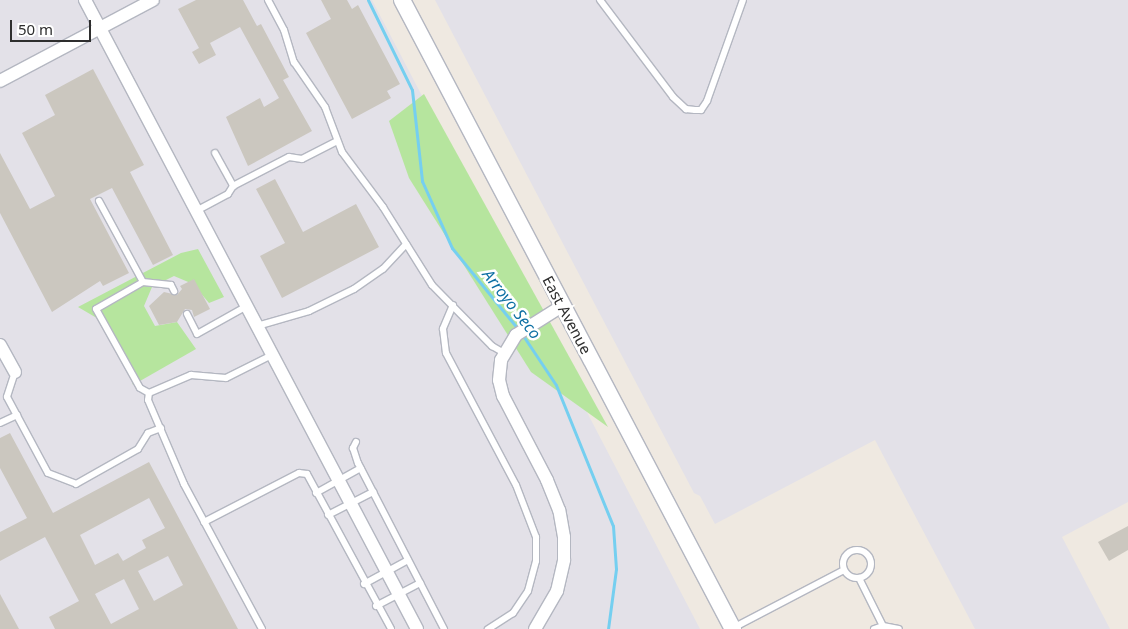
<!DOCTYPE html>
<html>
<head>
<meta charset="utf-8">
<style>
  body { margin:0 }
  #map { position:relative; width:1128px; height:629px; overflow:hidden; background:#efe9e1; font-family:"Noto Sans",sans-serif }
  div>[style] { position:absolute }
  .industrial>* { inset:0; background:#e3e1e8 }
  .green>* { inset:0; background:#b6e59e }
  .stream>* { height:3px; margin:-1.5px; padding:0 1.5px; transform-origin:1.5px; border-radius:1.5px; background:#75cff0 }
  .building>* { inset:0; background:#cbc7bf }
  .roads { filter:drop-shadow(1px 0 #b4b7c1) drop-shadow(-1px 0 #b4b7c1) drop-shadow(0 1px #b4b7c1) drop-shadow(0 -1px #b4b7c1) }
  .service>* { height:6px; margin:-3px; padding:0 3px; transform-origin:3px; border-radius:3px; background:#fff }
  .service>.ring { margin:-3px; padding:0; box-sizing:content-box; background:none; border:6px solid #fff; border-radius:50% }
  .minor>* { height:12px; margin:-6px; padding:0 6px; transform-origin:6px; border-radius:6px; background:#fff }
  .tertiary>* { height:16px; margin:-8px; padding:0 8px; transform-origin:8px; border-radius:8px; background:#fff }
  span { translate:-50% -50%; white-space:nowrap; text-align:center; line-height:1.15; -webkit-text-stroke:5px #fff; paint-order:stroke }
  .street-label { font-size:15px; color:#2e2e2e }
  .water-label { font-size:16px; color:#0d6fa3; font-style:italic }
  .scale { position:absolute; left:10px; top:20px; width:81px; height:22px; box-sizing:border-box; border:2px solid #2e2e2e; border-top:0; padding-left:6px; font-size:15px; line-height:18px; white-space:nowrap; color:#2e2e2e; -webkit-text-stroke:4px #fff; paint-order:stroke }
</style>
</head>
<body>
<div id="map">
  <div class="industrial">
    <div style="clip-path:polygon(0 0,372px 0,700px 629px,0 629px)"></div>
    <div style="clip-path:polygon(435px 0,1128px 0,1128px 502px,1062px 537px,1110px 629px,975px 629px,875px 440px,715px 524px,700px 496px,694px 493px)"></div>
  </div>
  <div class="green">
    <div style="clip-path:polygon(424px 94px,608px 427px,531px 372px,409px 178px,389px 121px)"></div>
    <div style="clip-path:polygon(198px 249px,224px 297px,209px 303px,193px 284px,174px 276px,152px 287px,144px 306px,155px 326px,177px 322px,196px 349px,133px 385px,125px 359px,107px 324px,78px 307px,181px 253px)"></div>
  </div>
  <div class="stream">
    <div style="left:368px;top:0;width:100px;rotate:63.9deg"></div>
    <div style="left:412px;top:90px;width:92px;rotate:83.7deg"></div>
    <div style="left:422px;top:181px;width:73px;rotate:65.9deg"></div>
    <div style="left:452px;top:248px;width:104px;rotate:50.8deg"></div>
    <div style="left:522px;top:334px;width:61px;rotate:56.3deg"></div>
    <div style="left:556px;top:385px;width:152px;rotate:68deg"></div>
    <div style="left:613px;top:526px;width:43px;rotate:86deg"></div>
    <div style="left:616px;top:569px;width:61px;rotate:97.6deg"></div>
  </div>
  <div class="building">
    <div style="clip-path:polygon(196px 0,243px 0,257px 26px,261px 24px,289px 77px,283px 80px,312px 131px,248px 166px,226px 117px,260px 98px,264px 107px,279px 98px,240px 27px,210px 43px,216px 55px,199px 64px,192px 52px,199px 48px,178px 9px)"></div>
    <div style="clip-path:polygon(321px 0,347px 0,352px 9px,358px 5px,400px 84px,387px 91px,391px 98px,352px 119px,306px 33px,331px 19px)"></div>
    <div style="clip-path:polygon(93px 69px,144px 165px,130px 172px,173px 255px,153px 265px,112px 188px,90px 199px,129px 273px,103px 286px,100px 281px,52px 312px,0 213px,0 153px,30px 209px,55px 196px,22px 133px,55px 115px,45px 95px)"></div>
    <div style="clip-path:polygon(275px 179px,303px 232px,356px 204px,379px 247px,282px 298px,260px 256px,285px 243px,256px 189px)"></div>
    <div style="clip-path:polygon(194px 279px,210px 309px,194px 317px,192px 310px,185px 309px,177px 322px,159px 325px,149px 306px,164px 292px,177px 295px,182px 289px,180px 286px)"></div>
    <div style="clip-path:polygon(evenodd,10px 433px,53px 513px,149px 462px,238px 629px,55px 629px,49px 617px,79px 601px,45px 537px,0 561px,0 532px,27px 518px,0 468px,0 438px,10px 433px,149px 498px,165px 528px,142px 540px,146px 548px,123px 561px,118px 553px,95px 565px,80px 535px,149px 498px,10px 433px,168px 556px,183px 585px,154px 601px,138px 571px,168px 556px,10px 433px,124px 579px,139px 609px,111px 624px,95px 594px,124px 579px)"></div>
    <div style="clip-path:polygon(1128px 526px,1128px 550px,1109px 561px,1098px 542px)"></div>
    <div style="clip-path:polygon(0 594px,19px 629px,0 629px)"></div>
  </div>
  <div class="roads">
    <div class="service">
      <div style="left:268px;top:0;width:34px;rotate:62deg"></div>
      <div style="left:284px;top:30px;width:34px;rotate:73deg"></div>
      <div style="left:294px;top:62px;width:55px;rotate:55.4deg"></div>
      <div style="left:325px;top:107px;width:48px;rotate:69.3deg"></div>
      <div style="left:342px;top:152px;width:69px;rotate:53.3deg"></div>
      <div style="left:383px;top:207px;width:92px;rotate:57.9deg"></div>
      <div style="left:432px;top:285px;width:86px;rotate:45.5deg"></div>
      <div style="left:492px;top:346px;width:14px;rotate:30deg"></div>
      <div style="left:600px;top:0;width:121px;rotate:53deg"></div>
      <div style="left:673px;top:97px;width:18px;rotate:43deg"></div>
      <div style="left:686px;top:109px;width:9px;rotate:6deg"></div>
      <div style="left:695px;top:110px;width:6px"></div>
      <div style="left:701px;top:110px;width:11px;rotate:-56deg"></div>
      <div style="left:707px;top:101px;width:107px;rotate:-70.4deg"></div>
      <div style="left:215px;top:153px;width:38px;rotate:61deg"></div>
      <div style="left:99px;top:201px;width:92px;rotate:61.5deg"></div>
      <div style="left:143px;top:282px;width:28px;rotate:6deg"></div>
      <div style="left:171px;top:285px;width:7px;rotate:63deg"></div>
      <div style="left:196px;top:211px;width:36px;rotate:-28deg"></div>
      <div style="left:228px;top:194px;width:9px;rotate:-58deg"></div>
      <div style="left:233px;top:186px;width:63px;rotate:-27.4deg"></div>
      <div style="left:289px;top:157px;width:13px;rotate:9deg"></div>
      <div style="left:302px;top:159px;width:39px;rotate:-27deg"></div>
      <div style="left:143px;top:282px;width:54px;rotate:150.1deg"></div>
      <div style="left:96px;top:309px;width:90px;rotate:60.9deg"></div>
      <div style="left:140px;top:388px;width:10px;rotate:29deg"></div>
      <div style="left:453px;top:305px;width:26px;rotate:113deg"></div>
      <div style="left:443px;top:329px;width:24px;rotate:83deg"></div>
      <div style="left:446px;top:353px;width:149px;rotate:62.1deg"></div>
      <div style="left:516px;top:485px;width:56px;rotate:69deg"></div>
      <div style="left:536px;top:537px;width:24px;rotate:90deg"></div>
      <div style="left:536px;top:561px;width:31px;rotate:105deg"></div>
      <div style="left:528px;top:591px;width:27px;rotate:124deg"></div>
      <div style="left:513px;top:613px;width:30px;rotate:147deg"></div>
      <div style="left:187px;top:314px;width:22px;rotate:63deg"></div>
      <div style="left:197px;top:334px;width:57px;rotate:-29.2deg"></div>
      <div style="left:257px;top:326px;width:54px;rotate:-16.1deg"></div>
      <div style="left:309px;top:311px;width:50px;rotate:-26.1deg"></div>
      <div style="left:354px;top:289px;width:35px;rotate:-35deg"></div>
      <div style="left:383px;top:269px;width:34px;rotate:-47deg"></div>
      <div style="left:15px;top:372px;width:26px;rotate:108deg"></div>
      <div style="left:7px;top:397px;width:86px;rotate:61.7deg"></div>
      <div style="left:48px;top:473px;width:30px;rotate:21deg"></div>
      <div style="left:76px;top:484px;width:71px;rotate:-29.4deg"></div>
      <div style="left:138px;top:449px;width:19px;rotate:-58deg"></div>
      <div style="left:148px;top:433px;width:14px;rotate:-21deg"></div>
      <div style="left:0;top:423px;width:19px;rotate:-25deg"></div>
      <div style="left:356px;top:442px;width:7px;rotate:117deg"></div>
      <div style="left:353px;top:448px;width:16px;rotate:72deg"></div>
      <div style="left:358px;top:463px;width:187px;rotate:62.6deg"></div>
      <div style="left:316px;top:493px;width:51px;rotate:-29.1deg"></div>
      <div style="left:328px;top:515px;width:51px;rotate:-27.1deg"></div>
      <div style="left:204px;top:522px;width:107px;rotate:-27.3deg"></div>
      <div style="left:299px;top:473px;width:8px;rotate:7deg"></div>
      <div style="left:307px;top:474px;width:176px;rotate:61.5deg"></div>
      <div class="ring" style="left:843px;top:550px;width:22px;height:22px"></div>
      <div style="left:859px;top:578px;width:54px;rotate:63.4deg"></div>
      <div style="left:364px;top:584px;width:50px;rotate:-28.6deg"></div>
      <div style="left:376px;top:606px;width:50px;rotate:-27.6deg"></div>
      <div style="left:733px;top:628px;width:125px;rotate:-27.6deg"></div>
      <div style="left:262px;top:629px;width:165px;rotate:-118.3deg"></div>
      <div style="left:184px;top:484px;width:91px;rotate:-113.2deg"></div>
      <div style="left:148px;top:400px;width:7px;rotate:-82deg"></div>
      <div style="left:149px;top:393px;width:46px;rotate:-23.2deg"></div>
      <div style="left:191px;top:375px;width:35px;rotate:5deg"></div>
      <div style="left:226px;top:378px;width:51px;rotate:-26.6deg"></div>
      <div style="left:874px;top:629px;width:9px;rotate:-18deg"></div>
      <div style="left:883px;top:626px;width:16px;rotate:11deg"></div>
    </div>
    <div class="minor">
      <div style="left:85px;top:0;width:711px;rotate:62.17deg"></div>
      <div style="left:0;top:81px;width:173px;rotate:-27.9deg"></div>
      <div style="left:0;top:345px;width:31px;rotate:61deg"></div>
      <div style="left:535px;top:629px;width:44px;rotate:-59.9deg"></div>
      <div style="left:557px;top:591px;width:32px;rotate:-77deg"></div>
      <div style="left:564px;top:560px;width:23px;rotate:-90deg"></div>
      <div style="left:564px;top:537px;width:27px;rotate:-100deg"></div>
      <div style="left:559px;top:510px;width:32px;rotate:-112deg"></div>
      <div style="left:547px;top:480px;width:95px;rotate:-117.6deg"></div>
      <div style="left:503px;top:396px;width:16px;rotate:-104deg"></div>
      <div style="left:499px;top:380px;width:20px;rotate:-84deg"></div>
      <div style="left:501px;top:360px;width:29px;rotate:-59deg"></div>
      <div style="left:516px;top:335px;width:54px;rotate:-32.2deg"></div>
    </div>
    <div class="tertiary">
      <div style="left:402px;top:0;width:711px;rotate:62.25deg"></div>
    </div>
  </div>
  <div class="street-label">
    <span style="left:567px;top:315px;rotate:62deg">East Avenue</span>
  </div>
  <div class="water-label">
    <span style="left:512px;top:304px;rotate:52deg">Arroyo Seco</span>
  </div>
  <div class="scale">50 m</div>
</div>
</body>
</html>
